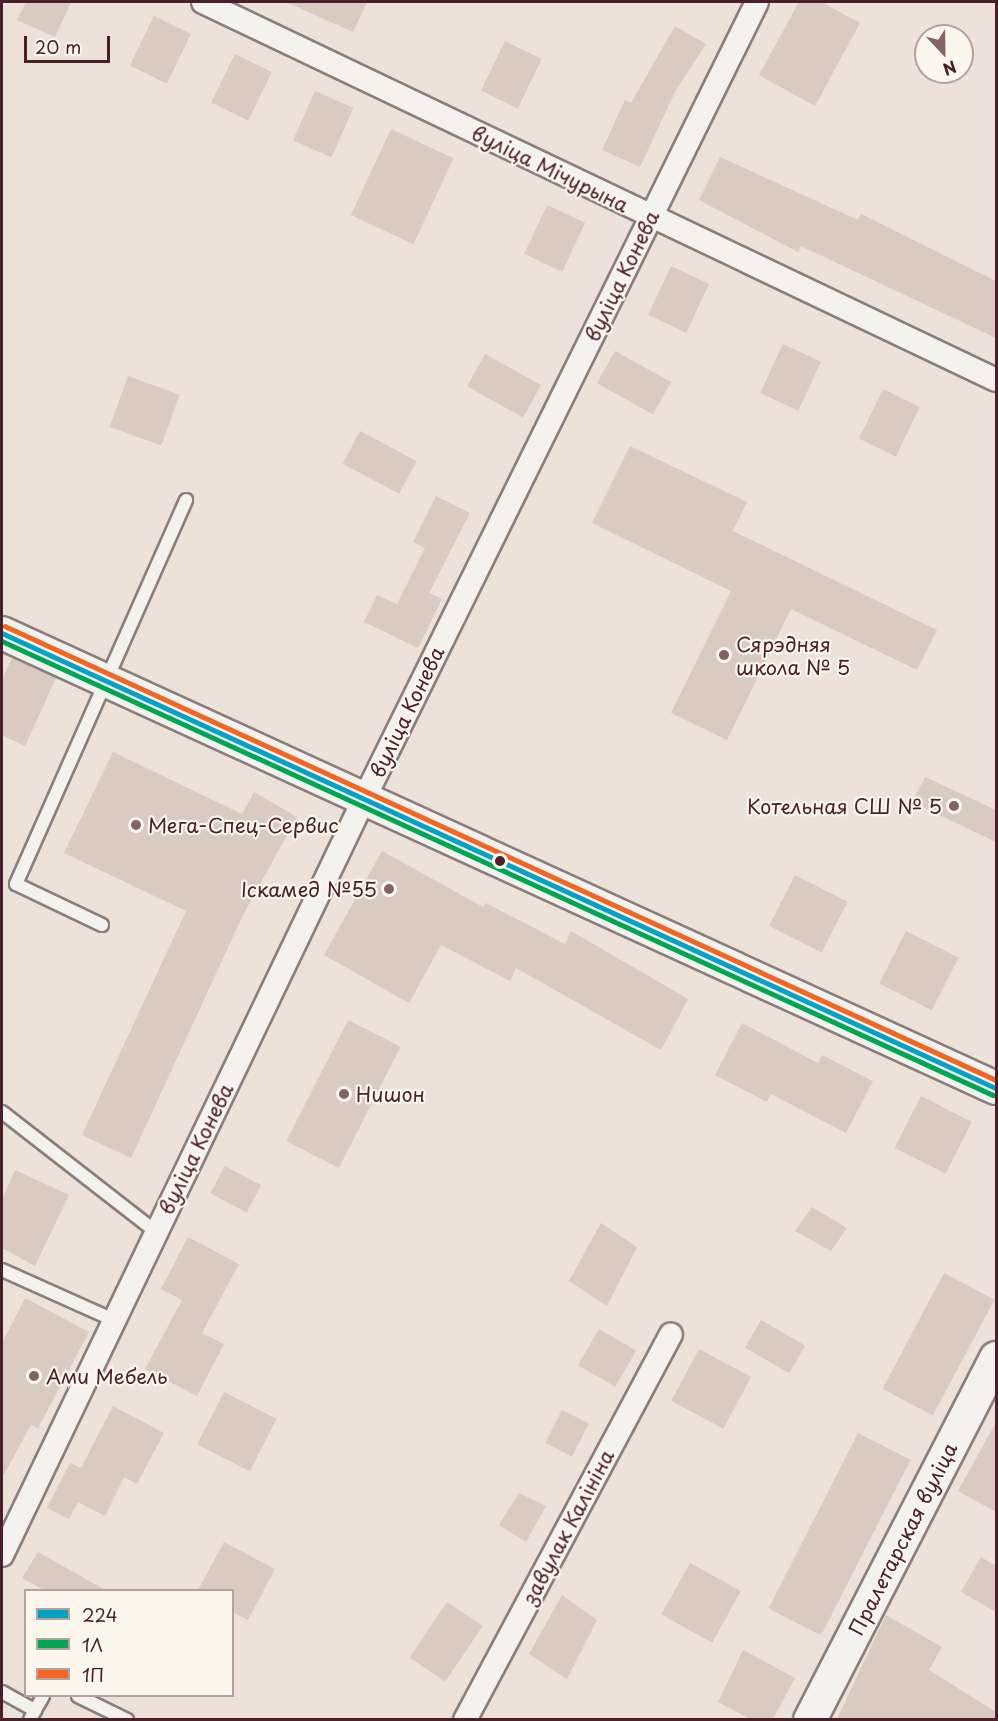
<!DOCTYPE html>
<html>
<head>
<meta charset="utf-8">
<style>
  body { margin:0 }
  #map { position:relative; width:998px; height:1721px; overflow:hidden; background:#ece2da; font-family:"Playpen Sans",sans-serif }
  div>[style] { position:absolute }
  .building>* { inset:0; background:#d9cac2; transform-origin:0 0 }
  .roads { filter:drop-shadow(2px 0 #8b7e7d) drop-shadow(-2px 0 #8b7e7d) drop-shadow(0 2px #8b7e7d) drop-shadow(0 -2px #8b7e7d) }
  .lane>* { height:12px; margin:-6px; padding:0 6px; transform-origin:6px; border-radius:6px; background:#f4f2ee }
  .street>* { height:22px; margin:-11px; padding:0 11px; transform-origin:11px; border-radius:11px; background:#f4f2ee }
  .secondary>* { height:32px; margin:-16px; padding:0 16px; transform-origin:16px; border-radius:16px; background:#f4f2ee }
  .bus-1>* { height:4.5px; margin:-2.25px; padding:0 2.25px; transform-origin:2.25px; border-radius:2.25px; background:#04a2c6 }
  .bus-2>* { height:4.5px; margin:-2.25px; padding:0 2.25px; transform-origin:2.25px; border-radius:2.25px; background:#00a651 }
  .bus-3>* { height:4.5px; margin:-2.25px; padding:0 2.25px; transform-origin:2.25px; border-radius:2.25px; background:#f26522 }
  .dots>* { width:16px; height:16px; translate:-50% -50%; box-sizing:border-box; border:3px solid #fbf7ec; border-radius:50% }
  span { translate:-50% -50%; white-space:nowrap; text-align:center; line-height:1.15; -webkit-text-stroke:4.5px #fbf7ec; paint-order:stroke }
  .street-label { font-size:20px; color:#4a1f2b }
  .poi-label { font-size:20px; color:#4a1f2b }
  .left { translate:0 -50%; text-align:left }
  .right { translate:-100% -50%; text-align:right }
  .frame { position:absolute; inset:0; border:3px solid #4a1f2b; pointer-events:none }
  .legend { position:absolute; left:24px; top:1589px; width:210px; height:108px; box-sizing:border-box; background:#fbf7ec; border:2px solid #b4a19f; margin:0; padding:8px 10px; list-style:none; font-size:18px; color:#4a1f2b }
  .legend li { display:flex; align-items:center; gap:12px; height:30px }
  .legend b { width:30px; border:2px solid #b4a19f }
  .north { position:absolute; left:914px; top:24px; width:60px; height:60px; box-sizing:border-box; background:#fbf7ec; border:2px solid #b4a19f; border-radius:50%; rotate:158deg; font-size:16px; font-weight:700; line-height:24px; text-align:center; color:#4a1f2b }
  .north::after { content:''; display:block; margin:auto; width:21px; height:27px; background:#836368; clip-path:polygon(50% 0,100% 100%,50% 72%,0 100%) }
  .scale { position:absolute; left:24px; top:36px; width:86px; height:27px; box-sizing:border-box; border:3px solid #4a1f2b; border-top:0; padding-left:8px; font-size:18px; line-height:21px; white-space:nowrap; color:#4a1f2b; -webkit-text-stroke:4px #fbf7ec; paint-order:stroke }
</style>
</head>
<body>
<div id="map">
  <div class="building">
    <div style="clip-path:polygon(26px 2px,71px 2px,55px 37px,17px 20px)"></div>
    <div style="clip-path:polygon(286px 2px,367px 2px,353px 32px)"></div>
    <div style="clip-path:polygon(799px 2px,821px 2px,860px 23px,815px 106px,759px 75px)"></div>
    <div style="left:154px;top:16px;width:41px;height:55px;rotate:26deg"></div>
    <div style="clip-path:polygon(675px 26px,706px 44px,676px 90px,640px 167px,602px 150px,625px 100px,631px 103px)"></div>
    <div style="left:505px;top:41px;width:41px;height:55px;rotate:26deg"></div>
    <div style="left:235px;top:54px;width:41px;height:54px;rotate:26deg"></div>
    <div style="left:315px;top:91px;width:42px;height:54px;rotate:24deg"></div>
    <div style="left:391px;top:129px;width:69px;height:95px;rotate:25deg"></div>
    <div style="clip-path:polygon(720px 157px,858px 220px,861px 214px,996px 281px,996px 338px,801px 246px,798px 252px,699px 200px)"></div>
    <div style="left:547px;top:205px;width:42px;height:54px;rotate:25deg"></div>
    <div style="left:671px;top:266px;width:42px;height:54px;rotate:25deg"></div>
    <div style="left:783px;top:344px;width:42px;height:54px;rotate:25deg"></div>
    <div style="left:615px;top:351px;width:64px;height:37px;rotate:29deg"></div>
    <div style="left:485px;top:354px;width:64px;height:37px;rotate:29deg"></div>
    <div style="left:128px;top:376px;width:55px;height:54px;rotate:20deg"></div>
    <div style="left:883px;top:389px;width:41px;height:55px;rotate:26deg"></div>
    <div style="left:360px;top:431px;width:64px;height:37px;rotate:28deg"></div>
    <div style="clip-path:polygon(630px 446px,747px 502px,733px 531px,937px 630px,917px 670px,791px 609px,727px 740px,671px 713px,731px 591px,592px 523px)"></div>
    <div style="clip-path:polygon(436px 496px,470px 513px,429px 593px,442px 599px,418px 648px,364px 622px,377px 595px,397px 604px,425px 548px,413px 542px)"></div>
    <div style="clip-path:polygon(12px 658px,56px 678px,25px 746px,2px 735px,2px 680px)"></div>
    <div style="clip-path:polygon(113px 752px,242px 814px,254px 792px,297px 817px,243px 915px,131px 1158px,82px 1135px,186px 911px,64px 853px)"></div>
    <div style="clip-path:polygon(925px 777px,996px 810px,996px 842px,912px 802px)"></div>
    <div style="clip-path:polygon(382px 851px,483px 907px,486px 903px,565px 944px,571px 931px,688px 999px,661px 1050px,516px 968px,510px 981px,441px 945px,409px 1003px,324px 955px)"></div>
    <div style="left:795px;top:875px;width:59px;height:57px;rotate:27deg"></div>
    <div style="left:906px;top:931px;width:59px;height:59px;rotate:27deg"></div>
    <div style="left:348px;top:1020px;width:59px;height:136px;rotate:27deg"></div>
    <div style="clip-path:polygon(742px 1023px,818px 1063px,822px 1055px,873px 1081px,846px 1133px,771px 1094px,767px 1102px,715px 1075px)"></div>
    <div style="left:921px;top:1096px;width:57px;height:58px;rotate:27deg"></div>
    <div style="left:225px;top:1166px;width:41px;height:31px;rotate:28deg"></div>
    <div style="clip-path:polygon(15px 1170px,69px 1195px,35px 1266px,2px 1248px,2px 1200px)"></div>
    <div style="clip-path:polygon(812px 1207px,847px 1228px,831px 1251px,795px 1231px)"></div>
    <div style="clip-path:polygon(601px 1223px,637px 1247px,607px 1306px,569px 1281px)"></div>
    <div style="clip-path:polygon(188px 1237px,239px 1264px,202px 1333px,224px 1344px,197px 1396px,145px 1369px,182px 1300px,161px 1289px)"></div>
    <div style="left:944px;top:1273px;width:57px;height:131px;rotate:28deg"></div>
    <div style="clip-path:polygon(25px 1298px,89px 1332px,38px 1428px,31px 1425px,2px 1478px,2px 1343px)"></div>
    <div style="left:761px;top:1320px;width:51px;height:32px;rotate:30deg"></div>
    <div style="left:599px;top:1329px;width:43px;height:42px;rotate:30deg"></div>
    <div style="left:699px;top:1349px;width:59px;height:59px;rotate:28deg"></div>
    <div style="left:224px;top:1392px;width:59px;height:59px;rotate:27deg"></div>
    <div style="clip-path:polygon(113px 1406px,164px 1433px,137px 1484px,124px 1477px,105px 1516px,78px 1502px,69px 1519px,47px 1508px,70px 1463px,81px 1468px)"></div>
    <div style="left:562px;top:1410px;width:30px;height:37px;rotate:27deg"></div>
    <div style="clip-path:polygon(996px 1422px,996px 1512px,958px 1491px)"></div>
    <div style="left:858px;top:1433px;width:59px;height:197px;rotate:27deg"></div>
    <div style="clip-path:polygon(519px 1493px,546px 1506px,526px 1542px,499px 1525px)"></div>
    <div style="clip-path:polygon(224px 1542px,275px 1569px,248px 1620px,232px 1612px,232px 1590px,198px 1590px)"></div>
    <div style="clip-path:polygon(38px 1552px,105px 1590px,44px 1590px,22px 1578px)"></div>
    <div style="clip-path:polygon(981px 1557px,996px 1566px,996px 1612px,961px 1592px)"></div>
    <div style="left:690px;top:1563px;width:58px;height:59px;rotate:29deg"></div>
    <div style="clip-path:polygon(562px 1595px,597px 1620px,567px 1679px,529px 1654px)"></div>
    <div style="left:447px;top:1602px;width:43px;height:67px;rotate:34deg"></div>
    <div style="clip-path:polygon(886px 1615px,942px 1647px,929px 1670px,996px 1712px,996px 1719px,837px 1719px)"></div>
    <div style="clip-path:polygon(743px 1650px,795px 1678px,773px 1719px,750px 1719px,718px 1702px)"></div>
  </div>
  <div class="roads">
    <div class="lane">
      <div style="left:102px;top:925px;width:95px;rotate:-154.5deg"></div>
      <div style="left:16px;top:884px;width:420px;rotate:-66.1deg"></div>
      <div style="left:2px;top:1112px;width:195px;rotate:37.9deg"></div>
      <div style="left:2px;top:1270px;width:123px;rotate:24.1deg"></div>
      <div style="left:2px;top:1692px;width:38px;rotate:29deg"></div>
      <div style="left:35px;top:1710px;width:11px;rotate:117deg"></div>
      <div style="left:78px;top:1696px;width:55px;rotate:26.1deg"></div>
      <div style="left:35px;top:1710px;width:16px;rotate:-60deg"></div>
    </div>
    <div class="street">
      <div style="left:203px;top:2px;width:878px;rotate:25.49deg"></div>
      <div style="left:2px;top:1555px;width:840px;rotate:-64.41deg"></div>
      <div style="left:365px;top:797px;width:886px;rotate:-63.75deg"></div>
      <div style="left:465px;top:1720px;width:437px;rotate:-61.9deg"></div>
    </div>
    <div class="secondary">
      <div style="left:2px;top:633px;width:1093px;rotate:24.6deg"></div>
      <div style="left:810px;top:1720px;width:407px;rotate:-62.8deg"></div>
    </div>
  </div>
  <div class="bus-1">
    <div style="left:2px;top:633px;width:1093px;rotate:24.6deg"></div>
  </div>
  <div class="bus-2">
    <div style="left:2px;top:641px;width:1090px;rotate:24.61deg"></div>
  </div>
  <div class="bus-3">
    <div style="left:5px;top:626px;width:1090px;rotate:24.61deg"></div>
  </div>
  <div class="dots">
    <div style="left:724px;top:655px;background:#836368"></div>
    <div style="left:954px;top:806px;background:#836368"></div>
    <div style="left:136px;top:825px;background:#836368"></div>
    <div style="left:500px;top:861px;background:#4a1f2b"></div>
    <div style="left:389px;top:889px;background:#836368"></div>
    <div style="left:344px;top:1094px;background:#836368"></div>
    <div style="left:34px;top:1376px;background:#836368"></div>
  </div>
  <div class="street-label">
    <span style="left:550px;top:169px;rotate:26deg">вуліца Мічурына</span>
    <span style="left:622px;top:276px;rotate:-64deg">вуліца Конева</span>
    <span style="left:407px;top:712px;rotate:-64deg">вуліца Конева</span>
    <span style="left:196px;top:1149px;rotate:-64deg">вуліца Конева</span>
    <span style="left:568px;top:1527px;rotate:-62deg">завулак Калініна</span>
    <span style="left:903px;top:1539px;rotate:-63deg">Пралетарская вуліца</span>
  </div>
  <div class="poi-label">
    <span class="left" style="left:736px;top:656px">Сярэдняя<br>школа № 5</span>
    <span class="right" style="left:942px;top:806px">Котельная СШ № 5</span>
    <span class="left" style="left:148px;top:825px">Мега-Спец-Сервис</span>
    <span class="right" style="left:377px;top:889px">Іскамед №55</span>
    <span class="left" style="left:356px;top:1094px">Нишон</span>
    <span class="left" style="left:46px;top:1376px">Ами Мебель</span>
  </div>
  <div class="frame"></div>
  <ul class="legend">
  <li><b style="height:8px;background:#04a2c6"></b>224</li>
  <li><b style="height:8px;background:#00a651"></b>1Л</li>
  <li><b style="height:8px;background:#f26522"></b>1П</li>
  </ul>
  <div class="north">N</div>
  <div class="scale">20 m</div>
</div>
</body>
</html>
